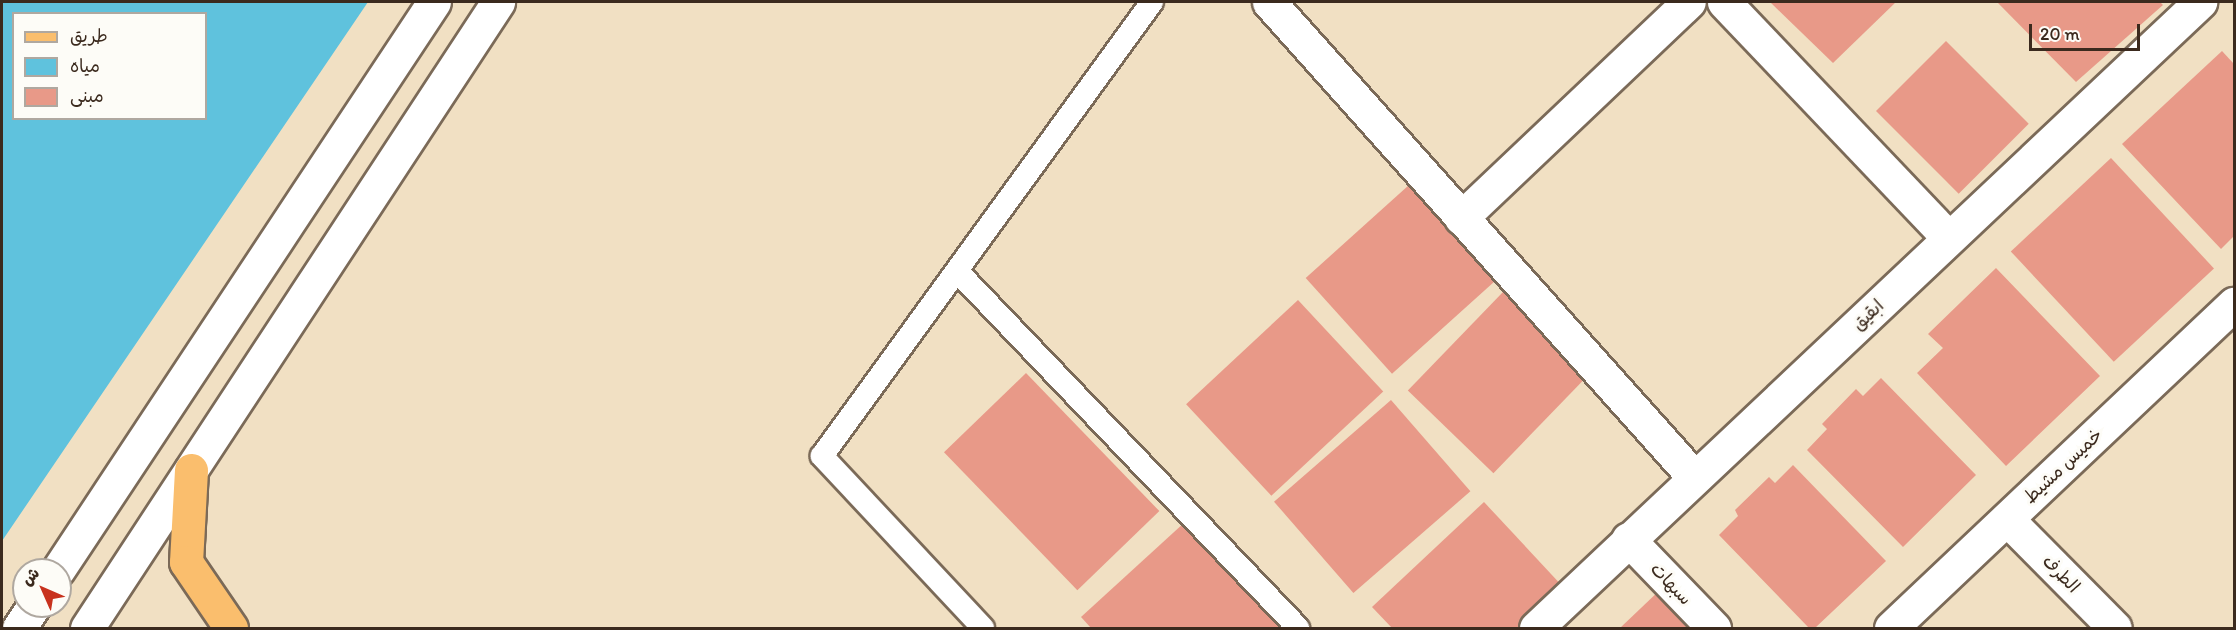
<!DOCTYPE html>
<html>
<head>
<meta charset="utf-8">
<style>
  body { margin:0 }
  #map { position:relative; width:2236px; height:630px; overflow:hidden; background:#f1e0c3; font-family:Itim,"Playpen Sans Arabic",sans-serif }
  div>[style] { position:absolute }
  .water>* { inset:0; background:#5fc2dd }
  .building>* { inset:0; background:#e89988; transform-origin:0 0 }
  .roads { filter:drop-shadow(2px 0 #7b6a58) drop-shadow(-2px 0 #7b6a58) drop-shadow(0 2px #7b6a58) drop-shadow(0 -2px #7b6a58) }
  .service>* { height:22px; margin:-11px; padding:0 11px; transform-origin:11px; border-radius:11px; background:#fff }
  .minor>* { height:33px; margin:-16.5px; padding:0 16.5px; transform-origin:16.5px; border-radius:16.5px; background:#fff }
  .tertiary>* { height:33px; margin:-16.5px; padding:0 16.5px; transform-origin:16.5px; border-radius:16.5px; background:#fff }
  .primary>* { height:33px; margin:-16.5px; padding:0 16.5px; transform-origin:16.5px; border-radius:16.5px; background:#fabe6d }
  span { translate:-50% -50%; white-space:nowrap; text-align:center; line-height:1.15; -webkit-text-stroke:6px #fdfcf7; paint-order:stroke }
  .street-label { font-size:18px; color:#3b2a1e }
  .frame { position:absolute; inset:0; border:3px solid #3b2a1e; pointer-events:none }
  .legend { position:absolute; left:12px; top:12px; width:195px; height:108px; box-sizing:border-box; background:#fdfcf7; border:2px solid #afa8a0; margin:0; padding:8px 10px; list-style:none; font-size:18px; color:#3b2a1e }
  .legend li { display:flex; align-items:center; gap:12px; height:30px }
  .legend b { width:30px; border:2px solid #afa8a0 }
  .north { position:absolute; left:12px; top:558px; width:60px; height:60px; box-sizing:border-box; background:#fdfcf7; border:2px solid #afa8a0; border-radius:50%; rotate:315deg; font-size:16px; font-weight:700; line-height:24px; text-align:center; color:#3b2a1e }
  .north::after { content:''; display:block; margin:auto; width:21px; height:27px; background:#c8321e; clip-path:polygon(50% 0,100% 100%,50% 72%,0 100%) }
  .scale { position:absolute; left:2029px; top:24px; width:111px; height:27px; box-sizing:border-box; border:3px solid #3b2a1e; border-top:0; padding-left:8px; font-size:18px; line-height:21px; white-space:nowrap; color:#3b2a1e; -webkit-text-stroke:4px #fdfcf7; paint-order:stroke }
</style>
</head>
<body>
<div id="map">
  <div class="water">
    <div style="clip-path:polygon(evenodd,2px 2px,368px 2px,2px 541px,2px 2px,14px 14px,206px 14px,206px 118px,14px 118px,14px 14px)"></div>
  </div>
  <div class="building">
    <div style="clip-path:polygon(1770px 2px,1896px 2px,1833px 63px)"></div>
    <div style="clip-path:polygon(1997px 2px,2160px 2px,2163px 5px,2076px 82px)"></div>
    <div style="left:1946px;top:41px;width:117px;height:99px;rotate:45deg"></div>
    <div style="clip-path:polygon(2222px 51px,2234px 64px,2234px 236px,2221px 249px,2122px 144px)"></div>
    <div style="left:2111px;top:158px;width:151px;height:137px;rotate:47deg"></div>
    <div style="left:1409px;top:185px;width:129px;height:139px;rotate:48deg"></div>
    <div style="clip-path:polygon(1996px 268px,2100px 376px,2006px 466px,1917px 373px,1943px 348px,1928px 334px)"></div>
    <div style="left:1503px;top:292px;width:119px;height:137px;rotate:44deg"></div>
    <div style="left:1298px;top:300px;width:125px;height:153px;rotate:47deg"></div>
    <div style="left:1026px;top:373px;width:192px;height:114px;rotate:46deg"></div>
    <div style="clip-path:polygon(1881px 378px,1976px 475px,1903px 547px,1807px 450px,1827px 429px,1822px 424px,1856px 389px,1863px 396px)"></div>
    <div style="left:1391px;top:400px;width:121px;height:155px;rotate:49deg"></div>
    <div style="clip-path:polygon(1793px 465px,1886px 561px,1815px 628px,1809px 628px,1719px 535px,1738px 516px,1735px 510px,1769px 477px,1775px 483px)"></div>
    <div style="clip-path:polygon(1484px 502px,1565px 589px,1522px 628px,1392px 628px,1372px 607px)"></div>
    <div style="clip-path:polygon(1185px 522px,1283px 628px,1091px 628px,1081px 617px)"></div>
    <div style="clip-path:polygon(1662px 588px,1701px 628px,1620px 628px)"></div>
  </div>
  <div class="roads">
    <div class="service">
      <div style="left:957px;top:271px;width:494px;rotate:46.3deg"></div>
      <div style="left:983px;top:628px;width:236px;rotate:-133.1deg"></div>
      <div style="left:822px;top:456px;width:561px;rotate:-53.99deg"></div>
    </div>
    <div class="minor">
      <div style="left:1269px;top:2px;width:637px;rotate:48.18deg"></div>
      <div style="left:1724px;top:2px;width:326px;rotate:46.4deg"></div>
      <div style="left:1461px;top:218px;width:314px;rotate:-43.5deg"></div>
      <div style="left:2007px;top:519px;width:153px;rotate:45.3deg"></div>
      <div style="left:1628px;top:539px;width:124px;rotate:46deg"></div>
      <div style="left:1536px;top:628px;width:913px;rotate:-43.31deg"></div>
      <div style="left:1891px;top:628px;width:472px;rotate:-43.4deg"></div>
    </div>
    <div class="tertiary">
      <div style="left:58px;top:570px;width:681px;rotate:-56.5deg"></div>
      <div style="left:19px;top:628px;width:27px;rotate:-56deg"></div>
      <div style="left:87px;top:628px;width:749px;rotate:-56.71deg"></div>
    </div>
    <div class="primary">
      <div style="left:191px;top:470px;width:92px;rotate:93.1deg"></div>
      <div style="left:186px;top:562px;width:80px;rotate:55.7deg"></div>
    </div>
  </div>
  <div class="street-label">
    <span style="left:1868px;top:315px;rotate:-43deg">ابقيق</span>
    <span style="left:2063px;top:466px;rotate:-43deg">خميس مشيط</span>
    <span style="left:2061px;top:574px;rotate:46deg">الطرف</span>
    <span style="left:1671px;top:584px;rotate:46deg">سبهات</span>
  </div>
  <div class="frame"></div>
  <ul class="legend">
  <li><b style="height:8px;background:#fabe6d"></b>طريق</li>
  <li><b style="height:16px;background:#5fc2dd"></b>مياه</li>
  <li><b style="height:16px;background:#e89988"></b>مبنى</li>
  </ul>
  <div class="north">ش</div>
  <div class="scale">20 m</div>
</div>
</body>
</html>
